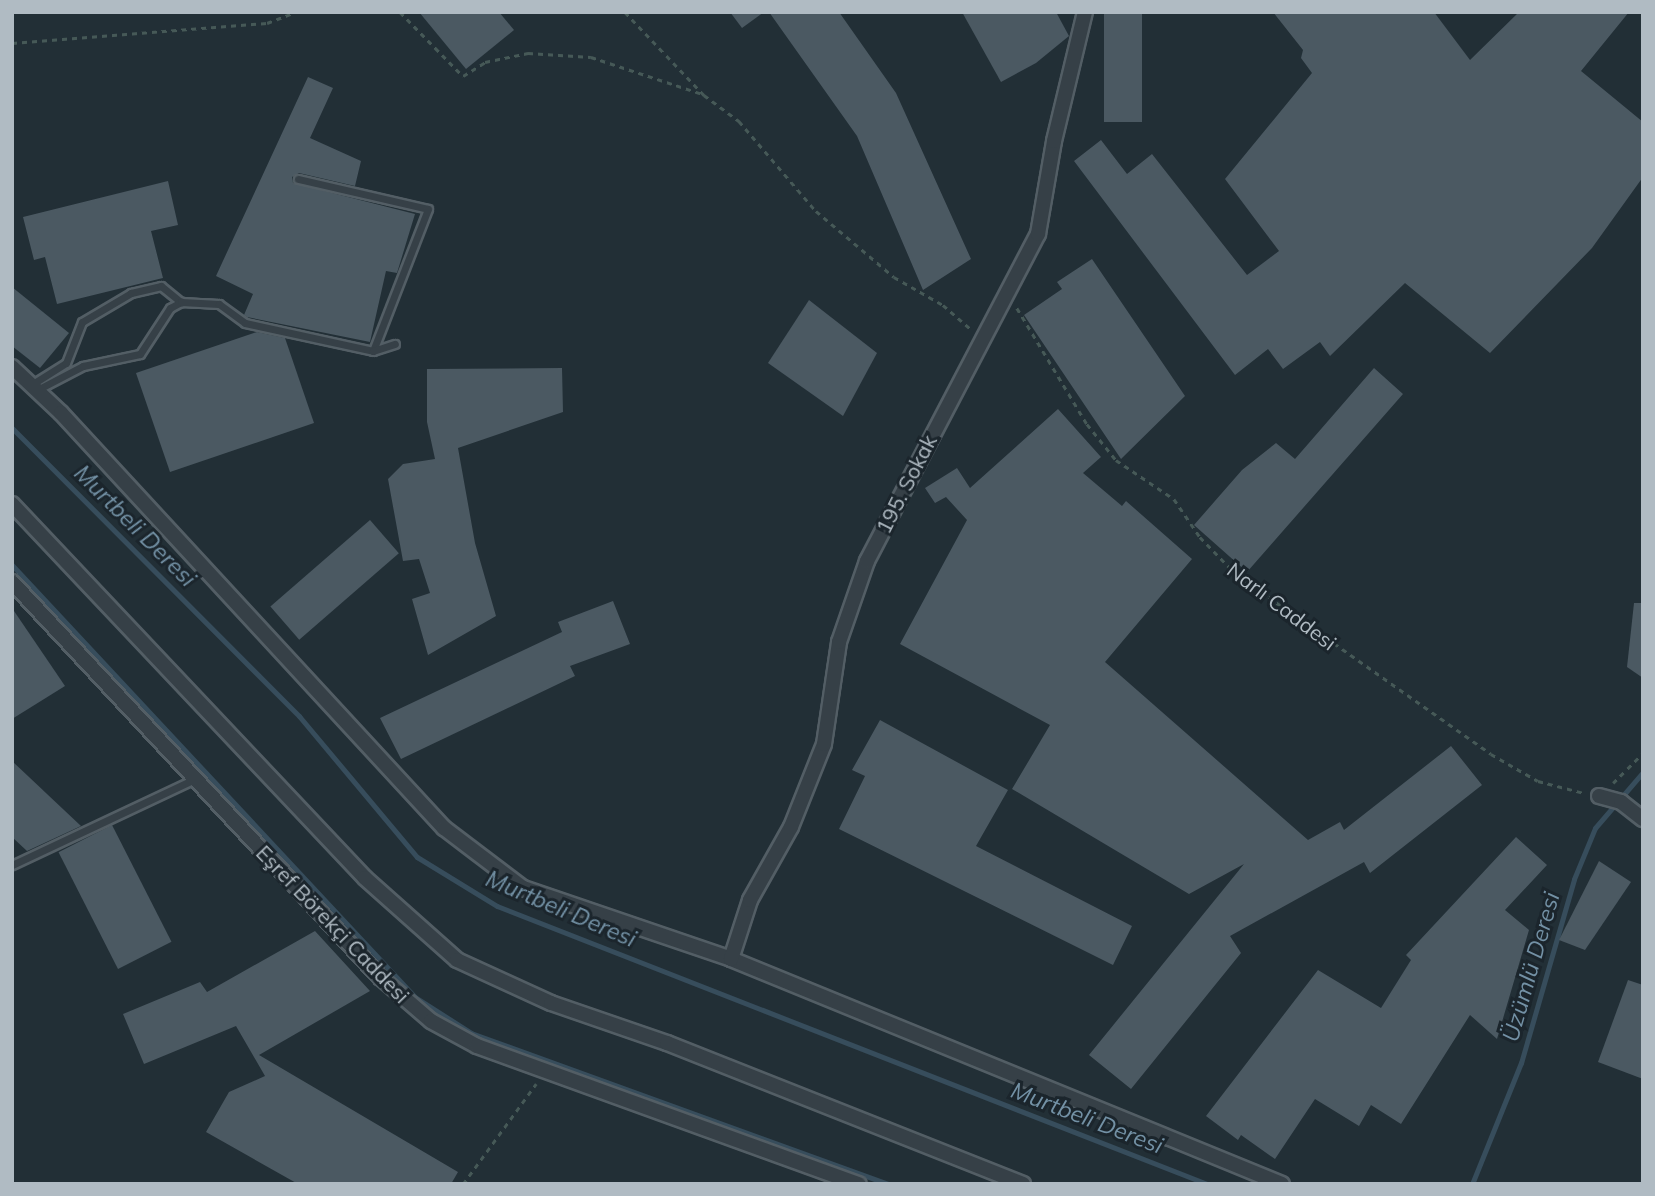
<!DOCTYPE html>
<html>
<head>
<meta charset="utf-8">
<style>
  body { margin:0 }
  #map { position:relative; width:1655px; height:1196px; overflow:hidden; background:#222f36; font-family:Mulish,sans-serif }
  div>[style] { position:absolute }
  .stream>* { height:5px; margin:-2.5px; padding:0 2.5px; transform-origin:2.5px; border-radius:2.5px; background:#374d5c }
  .building>* { inset:0; background:#4b5962; transform-origin:0 0 }
  .path>* { height:2.5px; margin-top:-1.25px; transform-origin:0; background:repeating-linear-gradient(90deg,#465957 0 5px,transparent 0 10px) }
  .roads { filter:drop-shadow(2px 0 #535e65) drop-shadow(-2px 0 #535e65) drop-shadow(0 2px #535e65) drop-shadow(0 -2px #535e65) }
  .lane>* { height:7px; margin:-3.5px; padding:0 3.5px; transform-origin:3.5px; border-radius:3.5px; background:#364047 }
  .street>* { height:14px; margin:-7px; padding:0 7px; transform-origin:7px; border-radius:7px; background:#364047 }
  span { translate:-50% -50%; white-space:nowrap; text-align:center; line-height:1.15; -webkit-text-stroke:6px #1b252c; paint-order:stroke }
  .street-label { font-size:21px; color:#b0bbc3 }
  .water-label { font-size:23px; color:#7391a5; font-style:italic }
  .frame { position:absolute; inset:0; border:14px solid #b0bbc3; pointer-events:none }
</style>
</head>
<body>
<div id="map">
  <div class="stream">
    <div style="left:12px;top:428px;width:407px;rotate:45.1deg"></div>
    <div style="left:299px;top:716px;width:184px;rotate:50.1deg"></div>
    <div style="left:417px;top:857px;width:94px;rotate:31.5deg"></div>
    <div style="left:497px;top:906px;width:762px;rotate:21.38deg"></div>
    <div style="left:12px;top:565px;width:591px;rotate:46.99deg"></div>
    <div style="left:415px;top:997px;width:67px;rotate:32.7deg"></div>
    <div style="left:471px;top:1033px;width:444px;rotate:19.9deg"></div>
    <div style="left:1472px;top:1184px;width:131px;rotate:-68deg"></div>
    <div style="left:1521px;top:1063px;width:191px;rotate:-73.9deg"></div>
    <div style="left:1574px;top:879px;width:55px;rotate:-67.6deg"></div>
    <div style="left:1595px;top:828px;width:74px;rotate:-49.4deg"></div>
  </div>
  <div class="building">
    <div style="clip-path:polygon(419px 12px,499px 12px,514px 30px,466px 69px)"></div>
    <div style="clip-path:polygon(730px 12px,764px 12px,742px 28px)"></div>
    <div style="clip-path:polygon(769px 12px,839px 12px,896px 93px,971px 259px,923px 290px,857px 136px)"></div>
    <div style="clip-path:polygon(962px 12px,1056px 12px,1069px 36px,1036px 63px,1001px 82px)"></div>
    <div style="left:1104px;top:12px;width:38px;height:110px"></div>
    <div style="clip-path:polygon(1273px 12px,1434px 12px,1470px 60px,1519px 12px,1629px 12px,1581px 71px,1643px 122px,1643px 177px,1592px 248px,1490px 353px,1405px 283px,1330px 356px,1320px 342px,1283px 369px,1268px 349px,1235px 375px,1074px 161px,1101px 140px,1127px 174px,1152px 154px,1247px 275px,1279px 251px,1225px 179px,1312px 73px,1301px 58px,1303px 50px)"></div>
    <div style="clip-path:polygon(308px 77px,333px 88px,310px 138px,361px 161px,355px 186px,299px 173px,292px 177px,293px 183px,415px 214px,397px 273px,386px 271px,370px 342px,247px 317px,244px 315px,253px 294px,216px 276px)"></div>
    <div style="clip-path:polygon(168px 181px,178px 225px,151px 231px,163px 278px,57px 304px,45px 257px,34px 260px,23px 217px)"></div>
    <div style="clip-path:polygon(1092px 259px,1185px 396px,1121px 459px,1024px 315px,1062px 289px,1057px 282px)"></div>
    <div style="clip-path:polygon(12px 287px,69px 333px,40px 368px,12px 346px)"></div>
    <div style="clip-path:polygon(809px 300px,877px 353px,843px 416px,768px 363px)"></div>
    <div style="clip-path:polygon(257px 332px,285px 338px,314px 423px,170px 472px,136px 373px)"></div>
    <div style="clip-path:polygon(562px 368px,563px 412px,458px 448px,475px 543px,496px 616px,428px 655px,412px 599px,430px 593px,419px 559px,403px 561px,388px 479px,403px 464px,435px 459px,427px 422px,427px 369px)"></div>
    <div style="clip-path:polygon(1374px 368px,1403px 394px,1247px 572px,1194px 525px,1242px 470px,1276px 443px,1295px 459px)"></div>
    <div style="clip-path:polygon(1058px 409px,1101px 457px,1083px 473px,1122px 506px,1126px 501px,1192px 559px,1105px 662px,1308px 840px,1340px 822px,1344px 830px,1451px 746px,1482px 785px,1370px 873px,1364px 862px,1230px 936px,1241px 953px,1131px 1089px,1089px 1055px,1244px 864px,1189px 894px,1012px 789px,1050px 725px,900px 644px,967px 520px,946px 497px,935px 503px,925px 488px,957px 468px,970px 488px)"></div>
    <div style="left:370px;top:520px;width:44px;height:132px;rotate:49deg"></div>
    <div style="clip-path:polygon(613px 601px,630px 644px,570px 666px,575px 676px,401px 759px,380px 718px,562px 632px,558px 622px)"></div>
    <div style="clip-path:polygon(1634px 603px,1643px 603px,1643px 678px,1627px 667px)"></div>
    <div style="clip-path:polygon(12px 608px,65px 686px,12px 719px)"></div>
    <div style="clip-path:polygon(880px 720px,1008px 790px,976px 846px,1132px 926px,1113px 965px,839px 829px,865px 776px,852px 770px)"></div>
    <div style="clip-path:polygon(12px 761px,81px 826px,27px 851px,12px 837px)"></div>
    <div style="left:112px;top:825px;width:131px;height:60px;rotate:63deg"></div>
    <div style="clip-path:polygon(1516px 837px,1547px 865px,1505px 910px,1529px 930px,1497px 1039px,1470px 1015px,1401px 1124px,1371px 1105px,1359px 1126px,1315px 1099px,1275px 1159px,1241px 1135px,1238px 1140px,1206px 1116px,1318px 970px,1381px 1008px,1411px 960px,1406px 955px)"></div>
    <div style="clip-path:polygon(1599px 861px,1631px 882px,1585px 950px,1559px 940px)"></div>
    <div style="clip-path:polygon(315px 931px,370px 991px,259px 1055px,458px 1172px,451px 1184px,298px 1184px,206px 1132px,229px 1092px,265px 1076px,236px 1026px,144px 1064px,123px 1014px,200px 982px,207px 992px)"></div>
    <div style="clip-path:polygon(1628px 980px,1643px 985px,1643px 1079px,1598px 1062px)"></div>
  </div>
  <div class="path">
    <div style="left:400px;top:12px;width:90px;rotate:45.5deg"></div>
    <div style="left:463px;top:76px;width:26px;rotate:-32deg"></div>
    <div style="left:485px;top:62px;width:44px;rotate:-11.8deg"></div>
    <div style="left:528px;top:53px;width:63px;rotate:3.6deg"></div>
    <div style="left:591px;top:57px;width:117px;rotate:18.4deg"></div>
    <div style="left:625px;top:12px;width:115px;rotate:46.4deg"></div>
    <div style="left:704px;top:95px;width:44px;rotate:36.6deg"></div>
    <div style="left:739px;top:121px;width:118px;rotate:49.5deg"></div>
    <div style="left:816px;top:211px;width:102px;rotate:40.2deg"></div>
    <div style="left:894px;top:277px;width:56px;rotate:29.7deg"></div>
    <div style="left:943px;top:305px;width:37px;rotate:41deg"></div>
    <div style="left:12px;top:43px;width:256px;rotate:-4.5deg"></div>
    <div style="left:267px;top:23px;width:31px;rotate:-21deg"></div>
    <div style="left:1017px;top:308px;width:135px;rotate:58.9deg"></div>
    <div style="left:1087px;top:424px;width:46px;rotate:51.1deg"></div>
    <div style="left:1116px;top:460px;width:70px;rotate:33.9deg"></div>
    <div style="left:1174px;top:499px;width:46px;rotate:55.6deg"></div>
    <div style="left:1200px;top:537px;width:52px;rotate:45.8deg"></div>
    <div style="left:1236px;top:574px;width:312px;rotate:35.2deg"></div>
    <div style="left:1491px;top:754px;width:54px;rotate:29.9deg"></div>
    <div style="left:1538px;top:781px;width:48px;rotate:14.6deg"></div>
    <div style="left:1613px;top:783px;width:42px;rotate:-45deg"></div>
    <div style="left:463px;top:1184px;width:124px;rotate:-53.9deg"></div>
  </div>
  <div class="roads">
    <div class="lane">
      <div style="left:298px;top:179px;width:133px;rotate:13deg"></div>
      <div style="left:428px;top:209px;width:152px;rotate:111.2deg"></div>
      <div style="left:31px;top:385px;width:41px;rotate:-32.2deg"></div>
      <div style="left:66px;top:363px;width:44px;rotate:-68.7deg"></div>
      <div style="left:82px;top:322px;width:57px;rotate:-30.6deg"></div>
      <div style="left:131px;top:293px;width:31px;rotate:-13deg"></div>
      <div style="left:161px;top:286px;width:26px;rotate:39deg"></div>
      <div style="left:37px;top:390px;width:52px;rotate:-27.6deg"></div>
      <div style="left:83px;top:366px;width:58px;rotate:-11.9deg"></div>
      <div style="left:140px;top:354px;width:55px;rotate:-56.9deg"></div>
      <div style="left:170px;top:308px;width:13px;rotate:-29deg"></div>
      <div style="left:181px;top:302px;width:38px;rotate:3deg"></div>
      <div style="left:219px;top:304px;width:32px;rotate:36deg"></div>
      <div style="left:245px;top:323px;width:131px;rotate:12.3deg"></div>
      <div style="left:373px;top:351px;width:23px;rotate:-18deg"></div>
      <div style="left:12px;top:865px;width:202px;rotate:-25.2deg"></div>
    </div>
    <div class="street">
      <div style="left:12px;top:367px;width:67px;rotate:43.2deg"></div>
      <div style="left:61px;top:413px;width:565px;rotate:47.3deg"></div>
      <div style="left:444px;top:828px;width:99px;rotate:37.2deg"></div>
      <div style="left:523px;top:888px;width:220px;rotate:18.8deg"></div>
      <div style="left:731px;top:959px;width:595px;rotate:22.21deg"></div>
      <div style="left:12px;top:504px;width:514px;rotate:46.65deg"></div>
      <div style="left:365px;top:878px;width:123px;rotate:41.7deg"></div>
      <div style="left:457px;top:960px;width:103px;rotate:24.6deg"></div>
      <div style="left:551px;top:1003px;width:123px;rotate:19deg"></div>
      <div style="left:667px;top:1043px;width:383px;rotate:21.6deg"></div>
      <div style="left:12px;top:582px;width:540px;rotate:47.03deg"></div>
      <div style="left:380px;top:977px;width:67px;rotate:40.8deg"></div>
      <div style="left:431px;top:1021px;width:52px;rotate:28.5deg"></div>
      <div style="left:477px;top:1046px;width:406px;rotate:19.9deg"></div>
      <div style="left:1599px;top:796px;width:23px;rotate:15deg"></div>
      <div style="left:1621px;top:802px;width:28px;rotate:38deg"></div>
      <div style="left:731px;top:959px;width:62px;rotate:-72.1deg"></div>
      <div style="left:750px;top:900px;width:84px;rotate:-60.7deg"></div>
      <div style="left:791px;top:827px;width:89px;rotate:-68.3deg"></div>
      <div style="left:824px;top:744px;width:103px;rotate:-81.6deg"></div>
      <div style="left:839px;top:642px;width:86px;rotate:-70.9deg"></div>
      <div style="left:867px;top:561px;width:369px;rotate:-62.4deg"></div>
      <div style="left:1038px;top:234px;width:94px;rotate:-80.2deg"></div>
      <div style="left:1054px;top:141px;width:133px;rotate:-76.5deg"></div>
    </div>
  </div>
  <div class="street-label">
    <span style="left:906px;top:484px;rotate:-63deg">195. Sokak</span>
    <span style="left:1282px;top:606px;rotate:37deg">Narlı Caddesi</span>
    <span style="left:333px;top:924px;rotate:46deg">Eşref Börekçi Caddesi</span>
  </div>
  <div class="water-label">
    <span style="left:135px;top:526px;rotate:45deg">Murtbeli Deresi</span>
    <span style="left:561px;top:909px;rotate:23deg">Murtbeli Deresi</span>
    <span style="left:1531px;top:967px;rotate:-74deg">Üzümlü Deresi</span>
    <span style="left:1087px;top:1118px;rotate:21deg">Murtbeli Deresi</span>
  </div>
  <div class="frame"></div>
</div>
</body>
</html>
